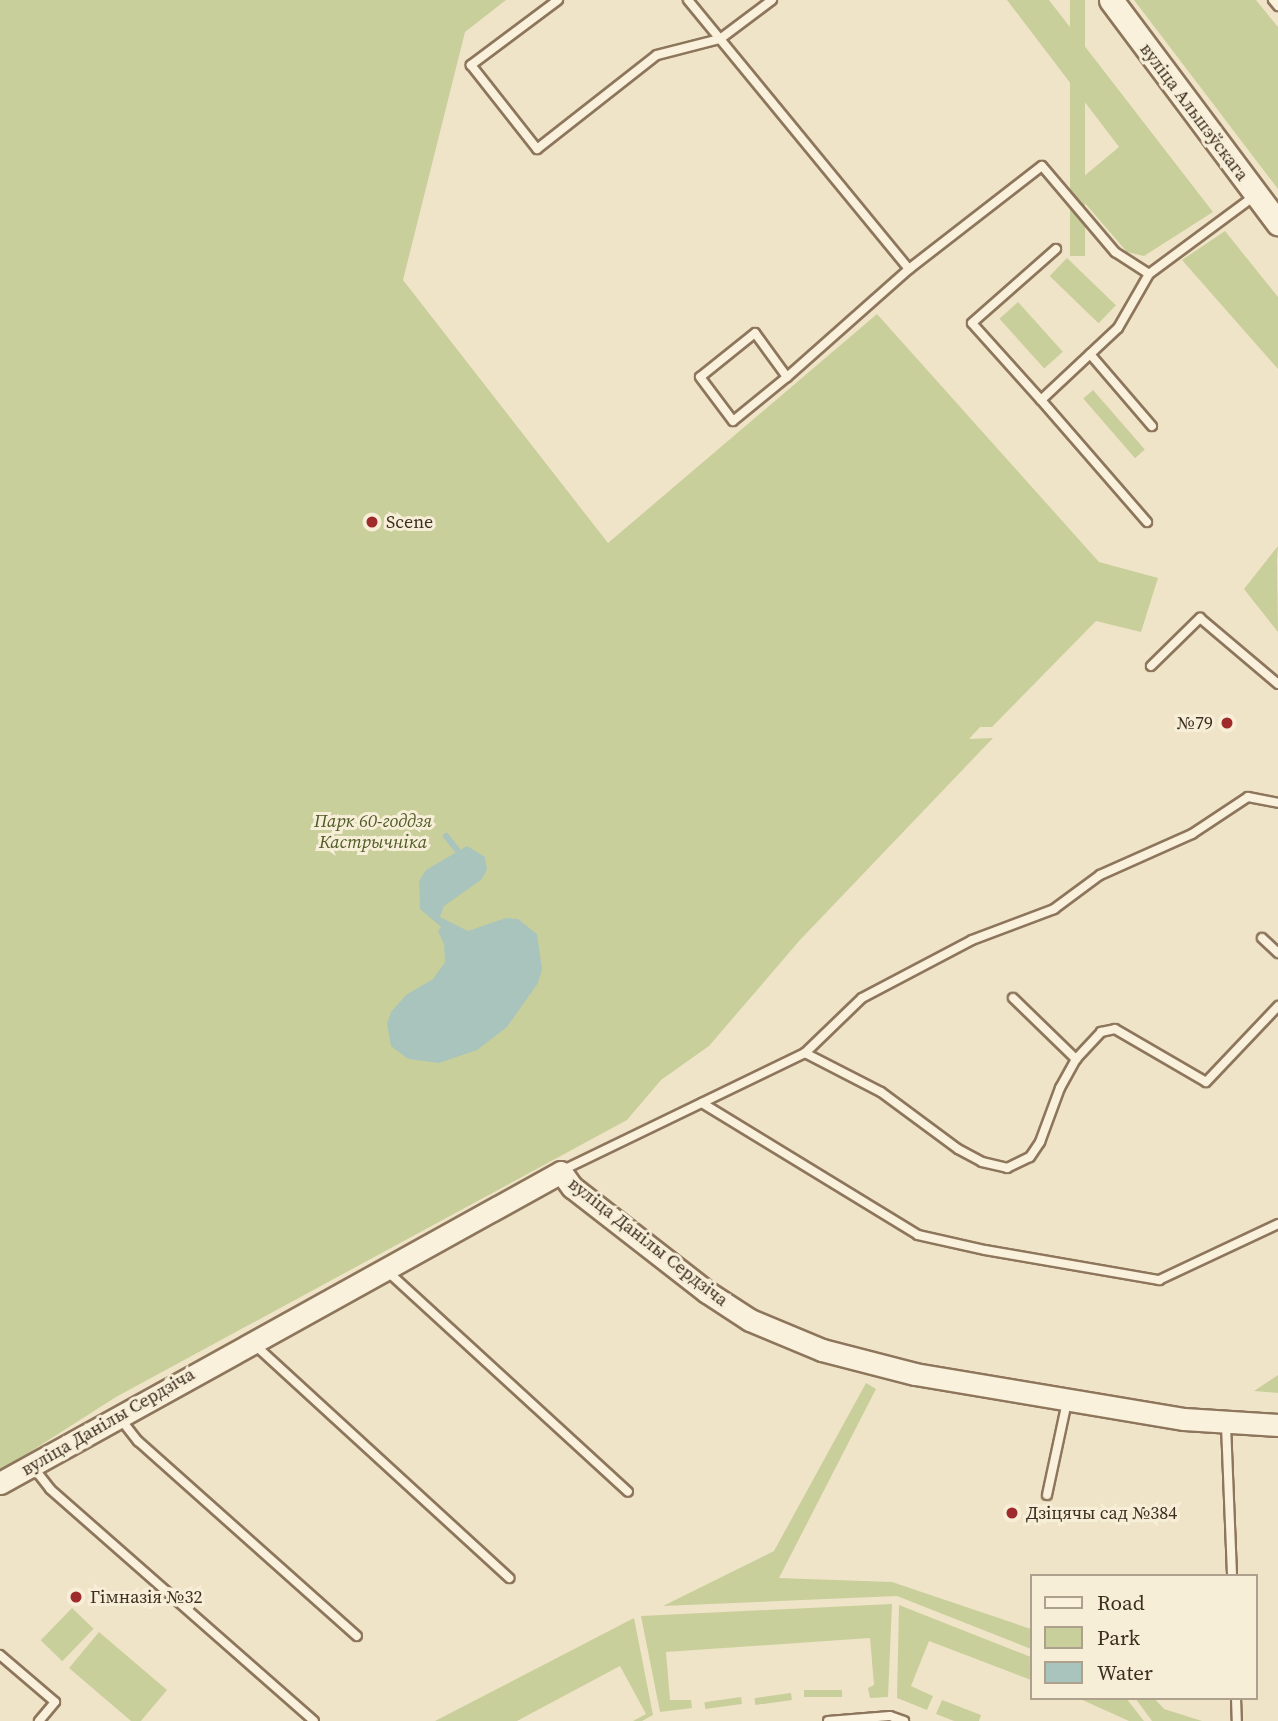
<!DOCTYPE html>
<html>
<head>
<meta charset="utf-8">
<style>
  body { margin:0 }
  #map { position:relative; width:1278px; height:1721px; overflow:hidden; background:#f0e4c8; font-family:"Source Serif 4",serif }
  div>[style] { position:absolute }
  .green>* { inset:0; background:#c9cf9b; transform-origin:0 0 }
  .water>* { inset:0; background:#a9c4bc }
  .stream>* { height:6px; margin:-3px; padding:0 3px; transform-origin:3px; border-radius:3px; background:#a9c4bc }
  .roads { filter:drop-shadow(2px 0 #8d765c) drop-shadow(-2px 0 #8d765c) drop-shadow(0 2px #8d765c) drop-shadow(0 -2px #8d765c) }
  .service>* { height:8px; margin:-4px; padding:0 4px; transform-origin:4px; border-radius:4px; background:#faf1dc }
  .tertiary>* { height:21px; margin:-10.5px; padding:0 10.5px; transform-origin:10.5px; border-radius:10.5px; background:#faf1dc }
  .secondary>* { height:23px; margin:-11.5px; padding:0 11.5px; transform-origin:11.5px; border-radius:11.5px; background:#faf1dc }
  .dots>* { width:19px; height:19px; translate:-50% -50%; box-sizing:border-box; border:4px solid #f7eed8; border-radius:50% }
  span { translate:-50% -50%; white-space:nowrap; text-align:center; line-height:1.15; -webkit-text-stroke:6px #f7eed8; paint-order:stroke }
  .street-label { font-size:18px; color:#3d2e20 }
  .poi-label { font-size:18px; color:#3d2e20 }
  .left { translate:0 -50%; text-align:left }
  .right { translate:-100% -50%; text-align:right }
  .park-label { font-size:18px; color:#4d5a26; font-style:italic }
  .legend { position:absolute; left:1030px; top:1574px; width:228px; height:126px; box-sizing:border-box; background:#f7eed8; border:2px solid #ada18e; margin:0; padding:9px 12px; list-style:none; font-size:21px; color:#3d2e20 }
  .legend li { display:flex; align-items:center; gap:14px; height:35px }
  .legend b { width:35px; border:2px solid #ada18e }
</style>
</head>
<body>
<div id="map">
  <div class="green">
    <div style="clip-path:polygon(0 0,506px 0,465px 32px,403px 280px,608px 543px,877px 314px,1099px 562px,1158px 578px,1141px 632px,1096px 621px,992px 727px,980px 727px,969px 739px,993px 738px,800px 940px,709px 1046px,661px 1080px,627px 1120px,116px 1397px,0 1471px)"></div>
    <div style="clip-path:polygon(1007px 0,1049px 0,1213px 212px,1144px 256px,1127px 252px,1071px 187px,1119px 147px)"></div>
    <div style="left:1070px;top:0;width:15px;height:256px"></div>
    <div style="clip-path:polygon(1134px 0,1256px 0,1278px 27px,1278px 189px)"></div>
    <div style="clip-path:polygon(1225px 231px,1278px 297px,1278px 369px,1182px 260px)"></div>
    <div style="left:1067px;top:258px;width:68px;height:25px;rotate:44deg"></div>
    <div style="left:1018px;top:302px;width:67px;height:25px;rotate:48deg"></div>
    <div style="left:1093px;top:390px;width:79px;height:13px;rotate:49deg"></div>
    <div style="clip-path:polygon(1278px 546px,1277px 560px,1278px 632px,1244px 589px)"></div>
    <div style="clip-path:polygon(1278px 1375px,1278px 1393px,1254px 1391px)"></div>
    <div style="clip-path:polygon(866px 1383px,876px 1389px,779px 1578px,892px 1582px,1031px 1629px,1031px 1649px,897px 1596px,663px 1606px,774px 1551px)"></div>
    <div style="clip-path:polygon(892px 1604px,888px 1697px,870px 1698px,868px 1688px,874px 1685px,870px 1638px,666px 1652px,670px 1700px,691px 1700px,692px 1708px,660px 1712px,641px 1616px)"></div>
    <div style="clip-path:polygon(899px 1605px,1031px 1657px,1031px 1680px,929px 1641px,911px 1686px,933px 1696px,927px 1710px,897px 1698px)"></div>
    <div style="left:72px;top:1608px;width:30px;height:45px;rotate:44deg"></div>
    <div style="clip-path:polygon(634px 1618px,653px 1715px,642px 1721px,633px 1721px,646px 1714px,620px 1666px,517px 1721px,435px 1721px)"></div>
    <div style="clip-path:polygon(99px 1632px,167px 1690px,141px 1721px,131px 1721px,69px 1668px)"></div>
    <div style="left:842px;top:1690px;width:7px;height:38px;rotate:90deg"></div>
    <div style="left:791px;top:1693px;width:7px;height:37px;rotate:82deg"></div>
    <div style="left:741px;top:1697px;width:7px;height:37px;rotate:82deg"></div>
    <div style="clip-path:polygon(1078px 1698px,1126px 1698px,1144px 1721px,1129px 1721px)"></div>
    <div style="clip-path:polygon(1135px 1698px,1154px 1698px,1164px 1709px,1202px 1721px,1152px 1721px)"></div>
    <div style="clip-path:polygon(942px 1700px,981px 1715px,979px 1721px,954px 1721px,936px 1714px)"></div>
  </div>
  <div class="water">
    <div style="clip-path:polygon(467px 846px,485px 857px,487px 870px,481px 880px,444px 906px,440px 917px,468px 931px,506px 918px,518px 919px,537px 934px,542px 969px,538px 983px,507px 1027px,477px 1050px,439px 1063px,408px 1059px,391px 1046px,387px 1024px,391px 1012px,406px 995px,433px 979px,445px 962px,444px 944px,438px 931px,441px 927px,420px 909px,419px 881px,426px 870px)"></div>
  </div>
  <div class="stream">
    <div style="left:446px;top:836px;width:19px;rotate:51deg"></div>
  </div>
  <div class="roads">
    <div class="service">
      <div style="left:558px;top:0;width:109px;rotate:143.2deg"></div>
      <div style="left:471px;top:65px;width:107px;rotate:51.8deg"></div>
      <div style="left:537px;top:149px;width:152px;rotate:-38.1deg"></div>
      <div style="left:657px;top:55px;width:65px;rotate:-14.3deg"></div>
      <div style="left:720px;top:39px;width:65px;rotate:-36.9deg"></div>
      <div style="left:688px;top:0;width:348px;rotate:50.6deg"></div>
      <div style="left:909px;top:269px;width:168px;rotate:-37.8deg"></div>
      <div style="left:1042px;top:166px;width:113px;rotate:49.7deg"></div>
      <div style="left:1115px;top:252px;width:40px;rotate:32.9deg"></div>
      <div style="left:1149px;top:274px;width:129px;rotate:-36.5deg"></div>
      <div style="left:1273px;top:0;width:8px;rotate:50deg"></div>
      <div style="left:1090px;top:354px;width:95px;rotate:49.3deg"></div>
      <div style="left:787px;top:377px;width:54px;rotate:-126deg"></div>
      <div style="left:755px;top:333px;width:70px;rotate:141.3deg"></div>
      <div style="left:700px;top:377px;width:55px;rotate:53.1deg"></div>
      <div style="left:733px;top:421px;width:70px;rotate:-39.2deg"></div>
      <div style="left:787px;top:377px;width:163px;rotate:-41.5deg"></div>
      <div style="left:1041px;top:400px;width:103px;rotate:-131.9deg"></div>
      <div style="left:972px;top:323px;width:112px;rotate:-41.4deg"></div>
      <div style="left:1147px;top:522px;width:162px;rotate:-131deg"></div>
      <div style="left:1041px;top:400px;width:105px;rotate:-43.1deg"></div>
      <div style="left:1118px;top:328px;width:62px;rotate:-60.1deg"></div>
      <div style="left:1151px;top:666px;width:69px;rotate:-44.4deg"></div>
      <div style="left:1200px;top:618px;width:102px;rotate:40.2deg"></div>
      <div style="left:1262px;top:938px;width:22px;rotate:43deg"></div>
      <div style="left:1013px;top:998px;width:88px;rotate:44.1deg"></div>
      <div style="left:805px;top:1053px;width:85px;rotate:27.2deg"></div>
      <div style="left:881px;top:1092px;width:96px;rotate:36.5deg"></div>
      <div style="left:958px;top:1149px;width:27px;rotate:28deg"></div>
      <div style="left:982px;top:1162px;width:26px;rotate:13deg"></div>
      <div style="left:1007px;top:1168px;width:25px;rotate:-26deg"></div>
      <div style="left:1030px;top:1157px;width:18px;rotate:-56deg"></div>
      <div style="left:1040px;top:1142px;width:58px;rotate:-69.7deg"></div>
      <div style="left:1060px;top:1088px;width:33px;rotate:-61deg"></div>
      <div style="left:1076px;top:1059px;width:37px;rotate:-47deg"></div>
      <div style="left:1101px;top:1032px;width:14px;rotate:-12deg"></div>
      <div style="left:1115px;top:1029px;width:105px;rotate:30.2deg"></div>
      <div style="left:1206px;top:1082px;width:105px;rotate:-46.5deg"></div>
      <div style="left:702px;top:1103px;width:253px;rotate:31.4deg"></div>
      <div style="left:918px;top:1235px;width:69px;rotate:12.6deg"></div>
      <div style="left:985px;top:1250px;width:177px;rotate:9.8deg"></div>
      <div style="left:1159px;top:1280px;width:132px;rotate:-25.2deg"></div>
      <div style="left:563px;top:1170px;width:269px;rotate:-25.8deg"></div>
      <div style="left:805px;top:1053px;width:79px;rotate:-44deg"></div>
      <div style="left:862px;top:998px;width:124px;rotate:-27.8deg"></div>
      <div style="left:972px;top:940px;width:88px;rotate:-20.7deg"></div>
      <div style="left:1054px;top:909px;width:57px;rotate:-36.5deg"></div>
      <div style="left:1100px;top:875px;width:101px;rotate:-24deg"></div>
      <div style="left:1192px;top:834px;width:67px;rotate:-33.5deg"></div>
      <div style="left:1248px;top:797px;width:31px;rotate:11deg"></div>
      <div style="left:386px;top:1270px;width:328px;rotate:42.5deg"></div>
      <div style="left:255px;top:1345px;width:345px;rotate:42.5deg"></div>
      <div style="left:119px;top:1417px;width:31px;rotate:52deg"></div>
      <div style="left:138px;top:1441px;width:293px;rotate:41.7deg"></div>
      <div style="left:1226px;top:1425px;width:151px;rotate:87.7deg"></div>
      <div style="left:33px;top:1467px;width:28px;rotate:52deg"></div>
      <div style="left:50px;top:1489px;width:351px;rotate:41.3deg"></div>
      <div style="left:1047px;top:1495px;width:95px;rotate:-77.9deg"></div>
      <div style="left:0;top:1655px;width:72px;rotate:40.5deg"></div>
      <div style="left:55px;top:1702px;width:25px;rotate:130deg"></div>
      <div style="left:1236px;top:1698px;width:23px;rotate:88deg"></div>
      <div style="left:828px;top:1721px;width:62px;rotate:-4.6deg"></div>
      <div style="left:890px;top:1716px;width:15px;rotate:20deg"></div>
    </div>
    <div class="tertiary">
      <div style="left:0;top:1483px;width:641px;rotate:-29deg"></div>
      <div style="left:561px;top:1172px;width:19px;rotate:54deg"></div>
      <div style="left:572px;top:1187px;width:171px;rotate:37.9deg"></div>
      <div style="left:707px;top:1292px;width:51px;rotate:33.1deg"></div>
      <div style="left:750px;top:1320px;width:78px;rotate:22.6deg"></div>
      <div style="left:822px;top:1350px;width:96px;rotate:14.5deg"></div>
      <div style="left:915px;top:1374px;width:273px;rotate:9.5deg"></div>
      <div style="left:1184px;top:1419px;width:94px;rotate:3.7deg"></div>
    </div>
    <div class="secondary">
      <div style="left:1111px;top:0;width:279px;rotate:53.2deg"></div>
    </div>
  </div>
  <div class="dots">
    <div style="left:372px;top:522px;background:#9e2a2b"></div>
    <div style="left:1227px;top:723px;background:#9e2a2b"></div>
    <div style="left:1012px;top:1513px;background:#9e2a2b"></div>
    <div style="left:76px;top:1597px;background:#9e2a2b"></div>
  </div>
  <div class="street-label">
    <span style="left:1194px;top:112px;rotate:53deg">вуліца Альшэўскага</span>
    <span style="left:648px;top:1242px;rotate:38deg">вуліца Данілы Сердзіча</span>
    <span style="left:108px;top:1422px;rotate:-30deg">вуліца Данілы Сердзіча</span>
  </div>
  <div class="poi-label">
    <span class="left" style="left:386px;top:522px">Scene</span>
    <span class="right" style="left:1213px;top:723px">№79</span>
    <span class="left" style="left:1026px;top:1513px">Дзіцячы сад №384</span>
    <span class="left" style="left:90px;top:1597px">Гімназія №32</span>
  </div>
  <div class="park-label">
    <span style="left:373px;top:832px">Парк 60-годдзя<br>Кастрычніка</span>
  </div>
  <ul class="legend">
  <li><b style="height:9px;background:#faf1dc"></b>Road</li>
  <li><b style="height:19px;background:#c9cf9b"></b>Park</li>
  <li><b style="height:19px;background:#a9c4bc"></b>Water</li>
  </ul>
</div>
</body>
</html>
